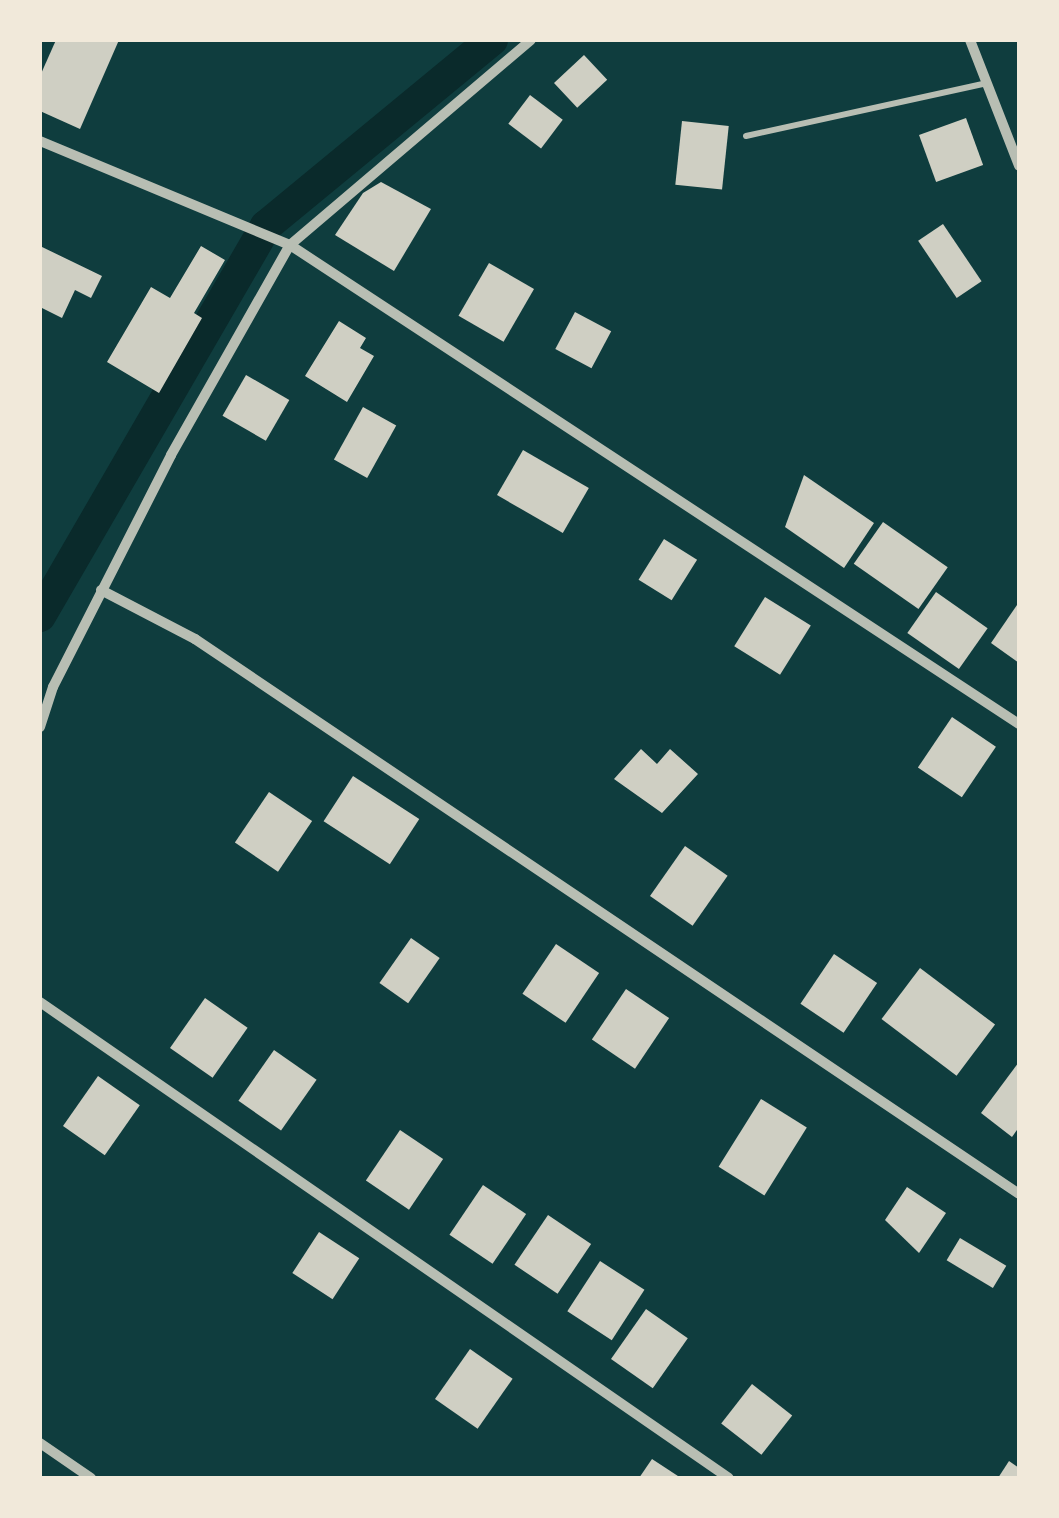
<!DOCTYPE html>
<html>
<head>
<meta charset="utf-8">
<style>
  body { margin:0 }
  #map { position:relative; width:1059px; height:1518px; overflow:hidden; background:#0f3d3e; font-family:"Source Serif 4",serif }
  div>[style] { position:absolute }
  .canal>* { height:32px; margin:-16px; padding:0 16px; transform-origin:16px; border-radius:16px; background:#0a2a2b }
  .building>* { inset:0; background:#cfcfc3; transform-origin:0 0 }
  .service>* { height:6px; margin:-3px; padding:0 3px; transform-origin:3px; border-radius:3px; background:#b8beb3 }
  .minor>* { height:10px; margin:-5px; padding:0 5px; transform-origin:5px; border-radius:5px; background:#b8beb3 }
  span { translate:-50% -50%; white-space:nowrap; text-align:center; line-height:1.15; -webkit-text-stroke:10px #f1e9da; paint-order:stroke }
  .frame { position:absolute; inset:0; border:42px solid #f1e9da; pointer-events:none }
</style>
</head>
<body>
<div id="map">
  <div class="canal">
    <div style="left:40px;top:616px;width:451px;rotate:-59.9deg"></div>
    <div style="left:266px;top:226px;width:293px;rotate:-39.5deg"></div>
  </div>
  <div class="building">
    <div style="clip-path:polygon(56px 40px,119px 40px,80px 129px,40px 111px,40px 76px)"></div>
    <div style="left:584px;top:55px;width:34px;height:41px;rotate:47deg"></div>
    <div style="left:530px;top:95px;width:41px;height:36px;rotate:37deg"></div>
    <div style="left:966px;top:118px;width:50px;height:50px;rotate:70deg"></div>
    <div style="left:682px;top:121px;width:47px;height:64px;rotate:6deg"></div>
    <div style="clip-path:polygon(381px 182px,431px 209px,394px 271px,335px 235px,363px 193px)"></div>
    <div style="left:943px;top:224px;width:69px;height:30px;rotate:56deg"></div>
    <div style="clip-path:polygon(40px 246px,102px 276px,91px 298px,75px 290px,62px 318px,40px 307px)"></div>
    <div style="clip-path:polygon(201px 246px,225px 260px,194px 313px,202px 318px,159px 393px,107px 362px,151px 287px,170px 298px)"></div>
    <div style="left:489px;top:263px;width:52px;height:61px;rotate:30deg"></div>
    <div style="left:575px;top:312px;width:41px;height:42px;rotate:28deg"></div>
    <div style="clip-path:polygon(339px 321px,366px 338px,360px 348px,374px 356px,347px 402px,305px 376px)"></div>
    <div style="left:246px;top:375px;width:50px;height:47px;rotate:30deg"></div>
    <div style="left:363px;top:407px;width:38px;height:60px;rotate:29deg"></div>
    <div style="left:523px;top:450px;width:76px;height:52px;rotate:30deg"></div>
    <div style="clip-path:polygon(804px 475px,874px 523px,844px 568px,785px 527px)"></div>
    <div style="left:883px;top:522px;width:79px;height:51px;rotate:35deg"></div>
    <div style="left:664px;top:539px;width:39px;height:48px;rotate:32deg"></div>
    <div style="left:936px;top:592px;width:63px;height:50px;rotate:35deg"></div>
    <div style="left:765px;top:597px;width:54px;height:58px;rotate:32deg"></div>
    <div style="clip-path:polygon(1019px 602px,1019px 663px,991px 643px)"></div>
    <div style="left:952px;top:717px;width:53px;height:61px;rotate:34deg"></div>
    <div style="clip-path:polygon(641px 749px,657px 764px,670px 749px,698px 774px,662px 813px,614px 779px)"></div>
    <div style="left:353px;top:776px;width:79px;height:54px;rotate:33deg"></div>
    <div style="left:269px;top:792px;width:52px;height:61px;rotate:34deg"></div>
    <div style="left:685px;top:846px;width:52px;height:61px;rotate:35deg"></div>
    <div style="left:411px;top:938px;width:35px;height:55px;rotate:35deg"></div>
    <div style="left:556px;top:944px;width:52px;height:60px;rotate:34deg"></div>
    <div style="left:834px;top:954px;width:52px;height:60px;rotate:34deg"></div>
    <div style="left:920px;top:968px;width:94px;height:64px;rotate:37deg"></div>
    <div style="left:626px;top:989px;width:52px;height:61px;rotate:34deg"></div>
    <div style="left:205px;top:998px;width:52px;height:61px;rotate:35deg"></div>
    <div style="left:274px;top:1050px;width:52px;height:62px;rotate:35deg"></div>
    <div style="clip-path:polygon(1019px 1062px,1019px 1127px,1012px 1137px,981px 1113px)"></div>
    <div style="left:98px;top:1076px;width:51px;height:61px;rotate:35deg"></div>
    <div style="left:761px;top:1099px;width:54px;height:80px;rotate:32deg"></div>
    <div style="left:400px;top:1130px;width:52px;height:61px;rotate:34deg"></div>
    <div style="left:483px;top:1185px;width:52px;height:60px;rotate:34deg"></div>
    <div style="clip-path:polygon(907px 1187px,946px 1213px,919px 1253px,885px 1220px)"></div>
    <div style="left:548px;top:1215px;width:52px;height:60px;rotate:34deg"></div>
    <div style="left:319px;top:1232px;width:48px;height:49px;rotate:33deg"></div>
    <div style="left:960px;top:1238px;width:54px;height:26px;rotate:31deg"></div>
    <div style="left:600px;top:1261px;width:53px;height:60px;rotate:33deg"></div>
    <div style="left:646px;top:1309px;width:51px;height:61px;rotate:35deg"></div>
    <div style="left:470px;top:1349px;width:52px;height:61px;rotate:35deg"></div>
    <div style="left:752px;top:1384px;width:51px;height:50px;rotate:38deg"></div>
    <div style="clip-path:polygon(652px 1459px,681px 1478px,639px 1478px)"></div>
    <div style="clip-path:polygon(1009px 1461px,1019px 1468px,1019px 1478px,998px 1478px)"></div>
  </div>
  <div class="service">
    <div style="left:746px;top:136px;width:247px;rotate:-12.4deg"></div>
  </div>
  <div class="minor">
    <div style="left:970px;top:40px;width:135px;rotate:68.7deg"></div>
    <div style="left:40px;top:141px;width:271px;rotate:22.6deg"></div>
    <div style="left:290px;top:245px;width:872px;rotate:33.31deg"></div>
    <div style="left:101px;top:590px;width:106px;rotate:27.5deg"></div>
    <div style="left:195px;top:639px;width:993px;rotate:33.96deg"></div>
    <div style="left:40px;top:727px;width:42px;rotate:-72deg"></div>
    <div style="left:53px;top:687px;width:260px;rotate:-63deg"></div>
    <div style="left:171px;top:455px;width:241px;rotate:-60.5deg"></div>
    <div style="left:290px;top:245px;width:316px;rotate:-40.4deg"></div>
    <div style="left:40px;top:1002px;width:837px;rotate:34.64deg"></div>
    <div style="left:40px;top:1443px;width:62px;rotate:34.5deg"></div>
  </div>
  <div class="frame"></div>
</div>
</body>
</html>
